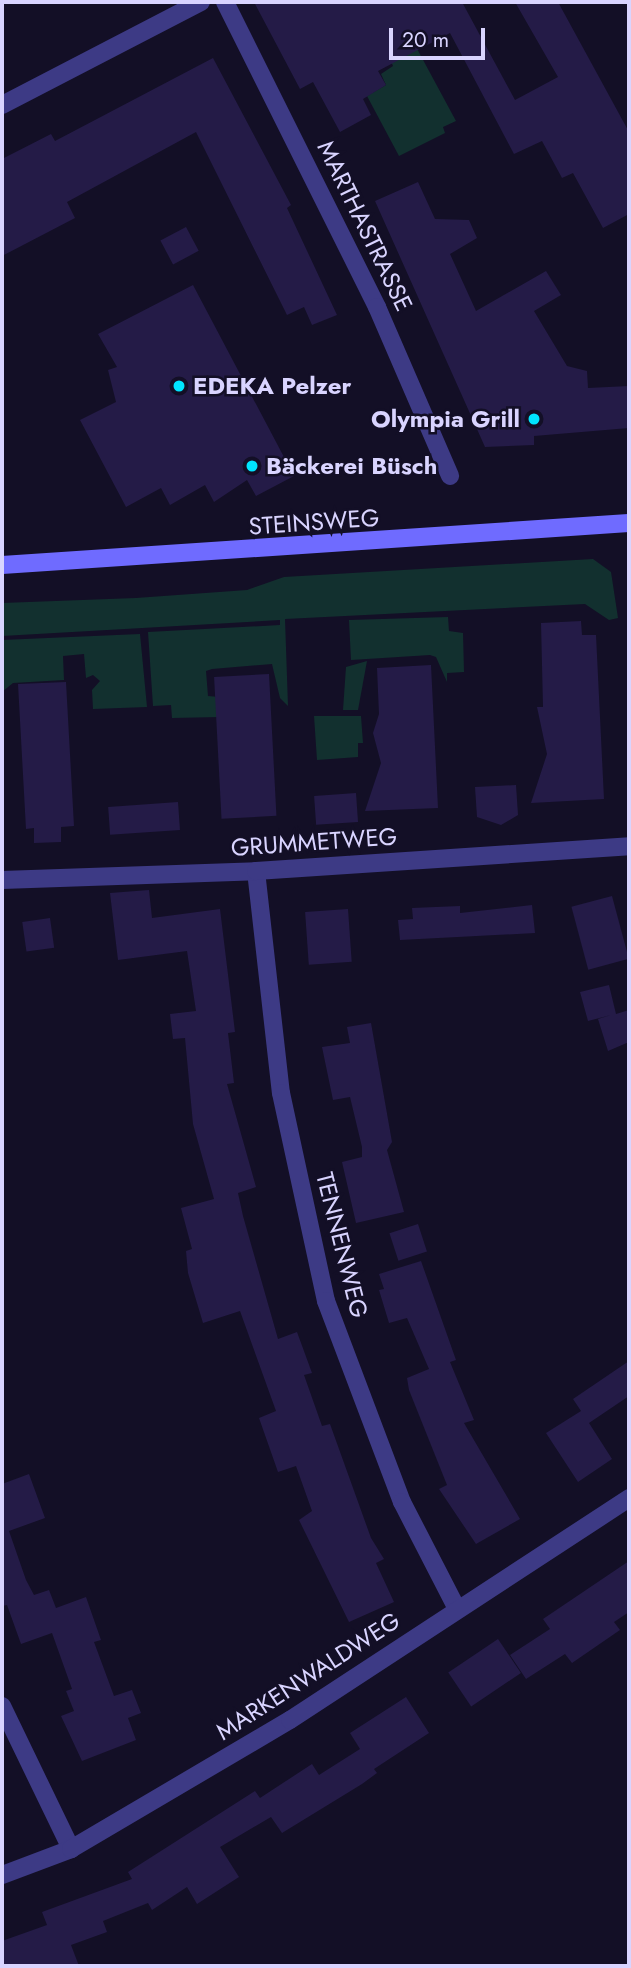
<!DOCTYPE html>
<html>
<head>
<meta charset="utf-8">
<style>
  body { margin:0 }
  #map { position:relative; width:631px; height:1968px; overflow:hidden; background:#130f26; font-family:Jost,sans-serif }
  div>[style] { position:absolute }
  .green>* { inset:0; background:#12302f }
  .building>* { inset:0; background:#241b47; transform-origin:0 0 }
  .street>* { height:18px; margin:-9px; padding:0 9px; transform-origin:9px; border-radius:9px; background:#3d3a85 }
  .secondary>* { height:18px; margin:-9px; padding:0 9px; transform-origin:9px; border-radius:9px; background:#6f6bff }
  .dots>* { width:19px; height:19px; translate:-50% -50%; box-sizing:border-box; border:4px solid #130f26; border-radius:50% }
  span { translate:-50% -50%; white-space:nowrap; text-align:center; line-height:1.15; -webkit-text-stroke:5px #130f26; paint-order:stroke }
  .street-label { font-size:24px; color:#d9d4ff }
  .poi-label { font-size:24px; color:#d9d4ff; font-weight:700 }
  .left { translate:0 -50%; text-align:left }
  .right { translate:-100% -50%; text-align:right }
  .frame { position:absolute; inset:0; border:4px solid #d9d4ff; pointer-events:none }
  .scale { position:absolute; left:389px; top:28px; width:96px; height:32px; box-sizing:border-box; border:4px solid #d9d4ff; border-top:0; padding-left:9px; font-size:21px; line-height:24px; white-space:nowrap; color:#d9d4ff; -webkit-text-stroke:5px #130f26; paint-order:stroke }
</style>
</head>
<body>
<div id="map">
  <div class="green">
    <div style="clip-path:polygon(415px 45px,456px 121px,443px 127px,445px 133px,399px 156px,367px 96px,386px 85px,381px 74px,393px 66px,390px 59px)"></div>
    <div style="clip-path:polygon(593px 559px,611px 572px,618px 618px,609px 620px,585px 604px,285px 619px,288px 706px,280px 698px,272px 664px,212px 669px,206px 671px,208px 696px,219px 697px,220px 717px,172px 718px,171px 705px,153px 706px,148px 632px,280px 625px,280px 620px,2px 636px,2px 603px,136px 598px,247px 590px,284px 577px)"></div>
    <div style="clip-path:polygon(448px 617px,449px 631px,463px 633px,464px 672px,447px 673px,447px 682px,436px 657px,430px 655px,351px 660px,349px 620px)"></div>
    <div style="clip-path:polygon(140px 634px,147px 707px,93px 709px,92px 690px,100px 681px,93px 675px,86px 678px,84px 654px,63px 656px,64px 680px,13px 683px,2px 692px,2px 640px)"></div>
    <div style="clip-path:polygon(367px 661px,358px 710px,343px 710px,346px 667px)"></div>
    <div style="clip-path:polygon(314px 716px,361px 716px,363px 743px,358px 743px,358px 757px,317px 760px)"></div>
  </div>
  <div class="building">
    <div style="clip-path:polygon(254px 2px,462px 2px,515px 100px,558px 77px,515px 2px,558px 2px,629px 132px,629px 214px,603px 228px,573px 173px,562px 178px,542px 141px,514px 154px,450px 33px,378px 71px,386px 85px,363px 99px,371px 115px,340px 132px,313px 82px,300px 89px)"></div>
    <div style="clip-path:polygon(213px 58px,291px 205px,287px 208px,337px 315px,312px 325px,304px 307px,287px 315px,196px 132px,67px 202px,75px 218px,2px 256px,2px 159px,51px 134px,55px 141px)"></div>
    <div style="clip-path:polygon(418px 182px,435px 219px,469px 220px,477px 238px,450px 254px,476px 311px,546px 271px,561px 295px,534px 311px,567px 366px,587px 371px,588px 388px,629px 386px,629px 428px,534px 436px,534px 445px,485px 447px,375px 201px)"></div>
    <div style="left:186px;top:227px;width:27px;height:29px;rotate:62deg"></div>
    <div style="clip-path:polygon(193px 285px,294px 476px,256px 496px,247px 480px,214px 502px,205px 485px,170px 505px,161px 488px,126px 507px,80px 420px,116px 402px,108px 370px,117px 367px,98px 334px)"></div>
    <div style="clip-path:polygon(581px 621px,582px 635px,596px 635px,604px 799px,531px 803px,547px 754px,537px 707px,543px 707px,541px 623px)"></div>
    <div style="clip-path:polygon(431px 665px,438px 808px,365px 811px,381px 763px,373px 733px,379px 714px,377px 668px)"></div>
    <div style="left:269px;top:674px;width:142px;height:55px;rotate:87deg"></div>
    <div style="clip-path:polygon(66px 682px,74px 826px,61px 827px,61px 842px,34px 843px,34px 828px,26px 829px,18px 684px)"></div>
    <div style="clip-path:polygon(516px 785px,518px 815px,501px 825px,477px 817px,475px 787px)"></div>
    <div style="left:356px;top:793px;width:29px;height:42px;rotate:86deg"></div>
    <div style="left:178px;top:802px;width:28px;height:70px;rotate:86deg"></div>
    <div style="clip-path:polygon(149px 890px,152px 918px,220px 909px,235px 1032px,228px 1033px,234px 1083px,227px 1084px,256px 1187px,238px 1193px,243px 1216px,278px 1339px,297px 1332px,312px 1373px,304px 1375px,322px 1426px,330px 1424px,371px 1538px,384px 1559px,376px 1563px,394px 1602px,349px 1622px,299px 1520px,312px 1511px,296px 1466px,278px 1472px,259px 1418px,276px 1411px,240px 1311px,203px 1323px,188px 1273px,186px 1251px,192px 1249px,181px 1208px,214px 1199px,193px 1124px,185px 1038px,173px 1039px,170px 1014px,196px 1011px,187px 951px,118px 960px,110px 893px)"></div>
    <div style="left:612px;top:896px;width:65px;height:42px;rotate:75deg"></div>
    <div style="clip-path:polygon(532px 905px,535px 933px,400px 940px,398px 920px,413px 919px,412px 908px,460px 906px,460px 913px)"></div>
    <div style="left:348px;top:909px;width:53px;height:43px;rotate:86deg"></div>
    <div style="left:50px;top:918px;width:30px;height:28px;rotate:82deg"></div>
    <div style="clip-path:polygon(609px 985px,616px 1014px,629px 1010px,629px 1042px,608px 1051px,598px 1019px,611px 1015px,588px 1021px,580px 992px)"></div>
    <div style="clip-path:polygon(371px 1023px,392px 1142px,387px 1150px,404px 1212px,356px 1223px,342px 1162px,362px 1157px,362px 1147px,350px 1097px,333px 1100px,322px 1047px,350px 1043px,347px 1027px)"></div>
    <div style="left:418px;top:1224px;width:29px;height:30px;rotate:72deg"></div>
    <div style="clip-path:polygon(421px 1261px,456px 1360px,450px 1362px,474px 1420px,464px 1423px,520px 1519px,476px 1544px,439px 1489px,447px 1485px,409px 1390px,407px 1378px,429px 1369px,407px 1318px,389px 1323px,379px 1290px,384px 1289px,379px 1274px)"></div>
    <div style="clip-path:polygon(629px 1361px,629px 1396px,589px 1423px,612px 1459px,578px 1482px,546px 1433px,581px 1411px,573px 1399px)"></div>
    <div style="clip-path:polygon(29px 1474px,45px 1518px,9px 1531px,26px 1580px,34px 1595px,49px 1590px,56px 1608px,86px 1597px,101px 1640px,94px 1642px,114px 1696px,132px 1690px,141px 1713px,128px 1718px,136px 1740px,82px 1761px,61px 1716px,74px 1711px,66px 1691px,72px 1689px,52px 1633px,21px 1644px,7px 1605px,2px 1606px,2px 1484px)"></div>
    <div style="clip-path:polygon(629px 1561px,629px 1612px,614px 1622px,620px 1630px,572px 1663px,565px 1654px,526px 1679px,510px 1655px,550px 1629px,543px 1619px)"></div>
    <div style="left:498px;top:1639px;width:41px;height:60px;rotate:56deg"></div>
    <div style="clip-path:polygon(406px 1697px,429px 1733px,374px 1769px,377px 1773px,362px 1784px,282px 1833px,271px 1817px,220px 1847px,239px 1877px,197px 1904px,187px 1887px,152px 1910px,148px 1903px,103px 1921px,107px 1932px,71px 1945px,79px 1966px,2px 1966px,2px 1941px,47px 1925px,42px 1912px,132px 1879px,128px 1872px,255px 1791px,260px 1798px,312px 1764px,319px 1775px,360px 1749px,350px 1733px)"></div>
  </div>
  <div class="street">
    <div style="left:225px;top:2px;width:341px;rotate:63.5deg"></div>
    <div style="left:377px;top:307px;width:184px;rotate:66.6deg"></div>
    <div style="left:2px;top:105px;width:224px;rotate:-27.4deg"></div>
    <div style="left:256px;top:871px;width:223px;rotate:83.6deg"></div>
    <div style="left:281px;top:1093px;width:213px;rotate:77.8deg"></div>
    <div style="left:326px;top:1301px;width:215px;rotate:69.3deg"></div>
    <div style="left:402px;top:1502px;width:120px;rotate:62.8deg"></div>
    <div style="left:2px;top:880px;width:254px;rotate:-2deg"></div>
    <div style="left:256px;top:871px;width:374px;rotate:-3.8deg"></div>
    <div style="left:2px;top:1706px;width:159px;rotate:64.2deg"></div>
    <div style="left:2px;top:1875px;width:74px;rotate:-20.6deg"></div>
    <div style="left:71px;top:1849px;width:254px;rotate:-30.5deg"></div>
    <div style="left:290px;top:1720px;width:405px;rotate:-33.2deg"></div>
  </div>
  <div class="secondary">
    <div style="left:2px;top:565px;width:628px;rotate:-3.83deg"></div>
  </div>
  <div class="dots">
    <div style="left:179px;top:386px;background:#00e5ff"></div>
    <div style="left:534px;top:419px;background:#00e5ff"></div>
    <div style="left:252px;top:466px;background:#00e5ff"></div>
  </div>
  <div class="street-label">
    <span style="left:365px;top:226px;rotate:64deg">MARTHASTRASSE</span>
    <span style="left:314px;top:522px;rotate:-4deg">STEINSWEG</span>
    <span style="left:314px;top:842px;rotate:-4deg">GRUMMETWEG</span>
    <span style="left:342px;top:1245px;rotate:76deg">TENNENWEG</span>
    <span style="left:308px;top:1676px;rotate:-33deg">MARKENWALDWEG</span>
  </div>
  <div class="poi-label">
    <span class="left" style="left:193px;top:386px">EDEKA Pelzer</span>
    <span class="right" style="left:520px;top:419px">Olympia Grill</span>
    <span class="left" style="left:266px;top:466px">Bäckerei Büsch</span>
  </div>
  <div class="frame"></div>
  <div class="scale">20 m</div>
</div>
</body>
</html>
